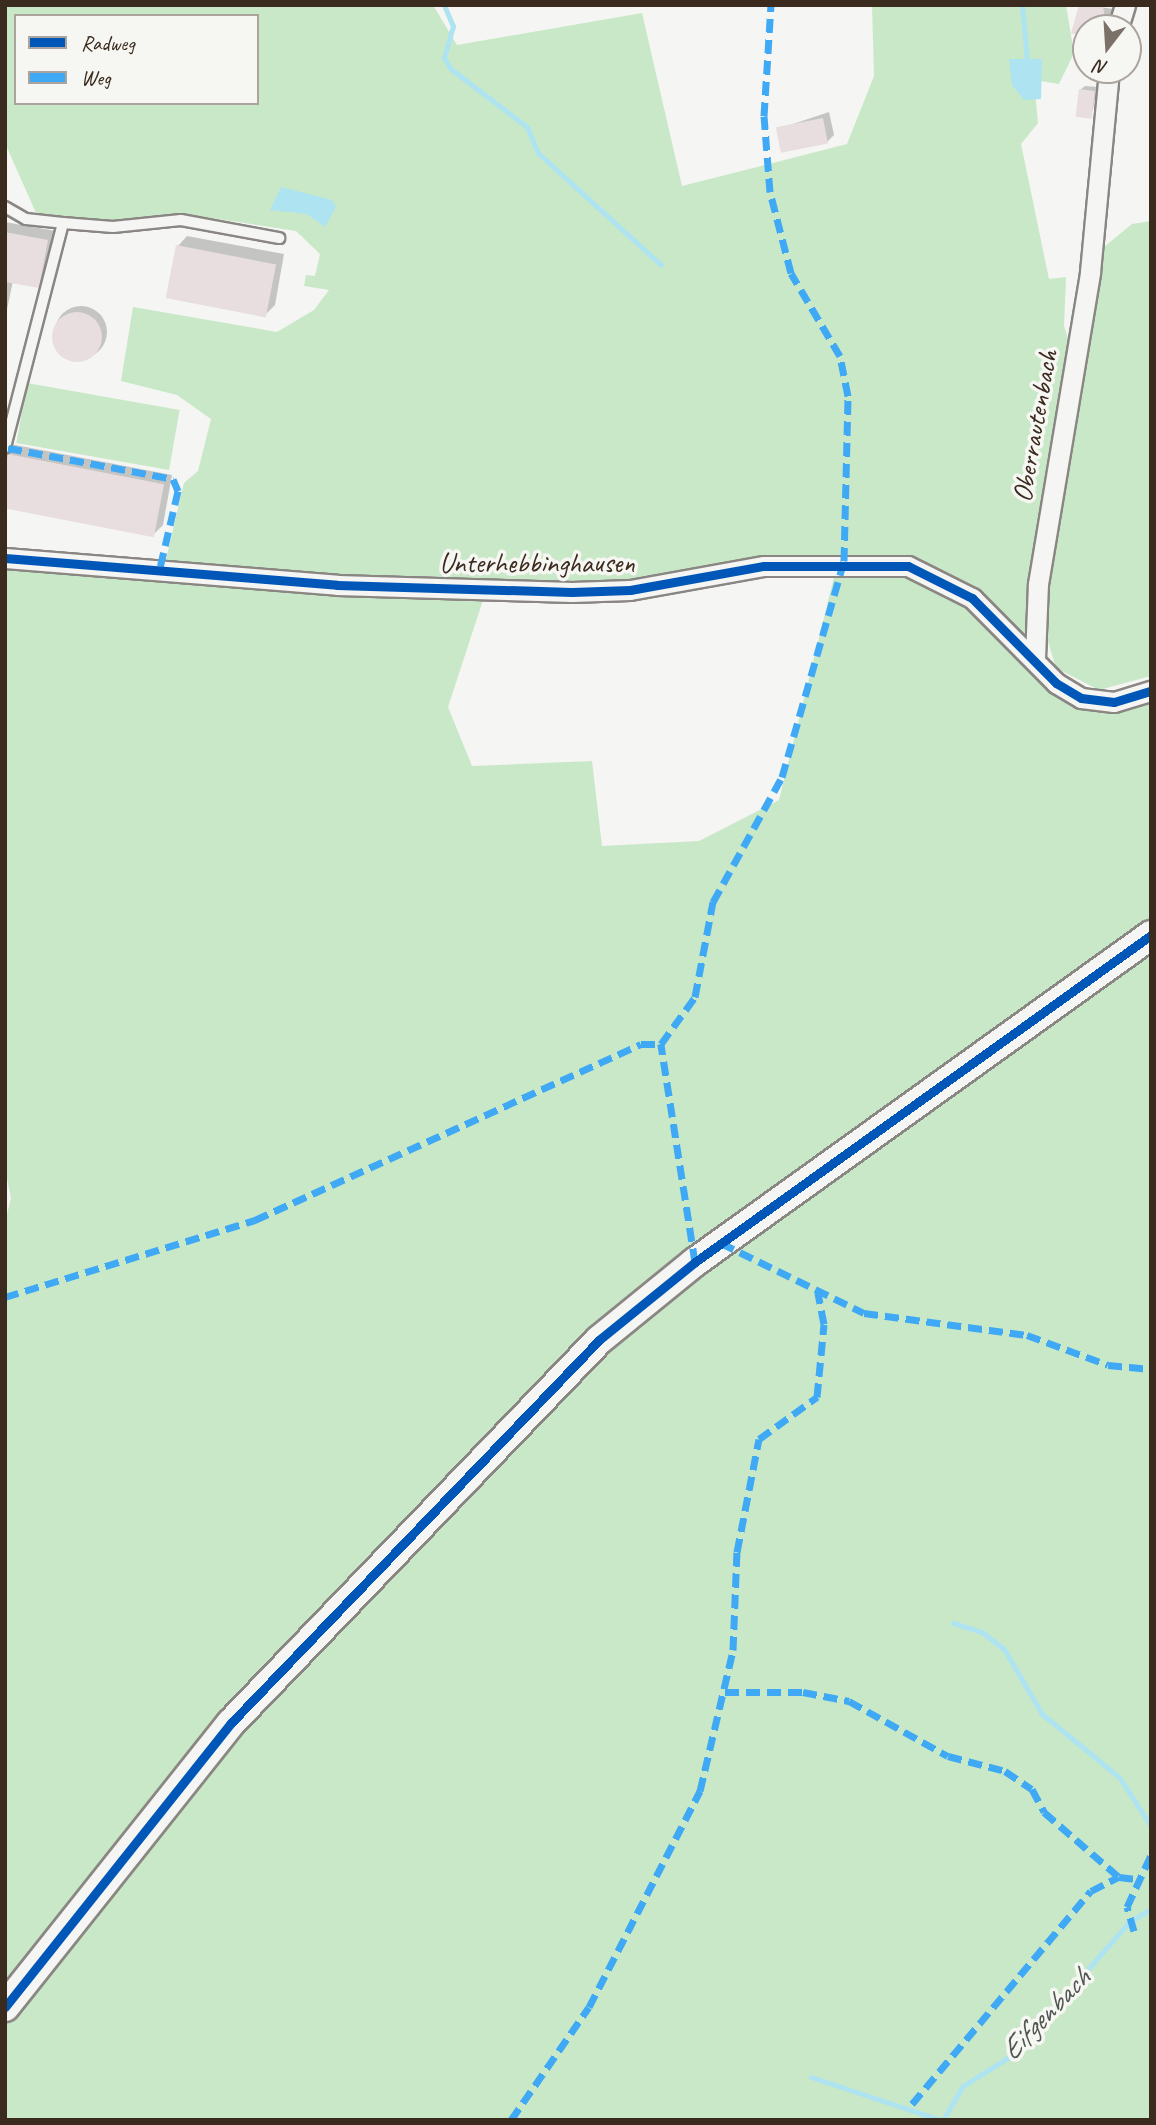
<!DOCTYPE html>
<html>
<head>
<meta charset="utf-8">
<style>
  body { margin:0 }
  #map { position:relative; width:1156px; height:2125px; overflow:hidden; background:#f5f5f3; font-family:Caveat,sans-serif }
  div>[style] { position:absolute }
  .green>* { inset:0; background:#c8e8c7; transform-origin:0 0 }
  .water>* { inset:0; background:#aee3f1 }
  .shadow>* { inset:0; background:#0003 }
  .round { border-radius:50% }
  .stream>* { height:5px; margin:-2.5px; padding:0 2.5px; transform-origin:2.5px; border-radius:2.5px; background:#aee3f1 }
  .building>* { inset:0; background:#e8dddf; transform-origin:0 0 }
  .roads { filter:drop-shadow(2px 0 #8a8683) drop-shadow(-2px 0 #8a8683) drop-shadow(0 2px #8a8683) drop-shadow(0 -2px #8a8683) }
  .service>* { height:10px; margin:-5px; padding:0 5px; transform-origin:5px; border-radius:5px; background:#f5f5f3 }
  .minor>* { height:19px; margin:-9.5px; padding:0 9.5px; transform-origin:9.5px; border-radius:9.5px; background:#f5f5f3 }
  .secondary>* { height:28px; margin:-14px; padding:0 14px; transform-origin:14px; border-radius:14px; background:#f5f5f3 }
  .quiet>* { height:7px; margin-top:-3.5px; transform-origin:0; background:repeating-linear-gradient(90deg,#3fa9f5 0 14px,transparent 0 21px) }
  .cycleway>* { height:9px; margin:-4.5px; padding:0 4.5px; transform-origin:4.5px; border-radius:4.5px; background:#0057b8 }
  span { translate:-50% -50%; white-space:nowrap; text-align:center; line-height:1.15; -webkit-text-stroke:7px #f6f6f2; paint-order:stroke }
  .street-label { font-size:28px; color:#3b2a1e }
  .water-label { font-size:30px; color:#505652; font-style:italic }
  .frame { position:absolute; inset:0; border:7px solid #3b2a1e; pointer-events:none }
  .legend { position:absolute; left:14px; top:14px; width:245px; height:91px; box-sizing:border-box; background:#f6f6f2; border:2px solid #aba49d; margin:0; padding:9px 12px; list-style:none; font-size:21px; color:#3b2a1e }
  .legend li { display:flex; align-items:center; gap:14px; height:35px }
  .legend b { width:35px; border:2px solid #aba49d }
  .north { position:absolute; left:1072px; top:14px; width:70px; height:70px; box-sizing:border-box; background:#f6f6f2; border:2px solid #aba49d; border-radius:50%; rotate:197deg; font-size:19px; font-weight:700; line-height:28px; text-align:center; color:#3b2a1e }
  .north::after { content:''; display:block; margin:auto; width:24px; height:32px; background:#7c7169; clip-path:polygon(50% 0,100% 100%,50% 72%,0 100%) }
</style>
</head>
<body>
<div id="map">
  <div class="green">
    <div style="clip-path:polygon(evenodd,5px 5px,433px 5px,457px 45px,642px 13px,682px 186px,847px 144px,874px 76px,872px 5px,1066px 5px,1074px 53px,1059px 84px,1034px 80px,1038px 123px,1021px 144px,1049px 279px,1066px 277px,1064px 326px,1072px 351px,1032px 637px,1025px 640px,955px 592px,1061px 694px,1151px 697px,1151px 2120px,5px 2120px,5px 1222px,11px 1198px,5px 1169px,5px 563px,164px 568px,184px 483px,198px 471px,211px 419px,177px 395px,121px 381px,133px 307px,277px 332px,314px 310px,329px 290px,304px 286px,306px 275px,315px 276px,320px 254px,296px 231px,179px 213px,101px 222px,36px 213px,5px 143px,5px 5px,16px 16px,257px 16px,257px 103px,16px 103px,16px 16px,5px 5px,763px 571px,835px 573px,779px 800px,699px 841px,602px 846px,592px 761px,472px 766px,448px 707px,486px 591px,763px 571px)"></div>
    <div style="clip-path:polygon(1151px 221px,1151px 676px,1099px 690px,1056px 668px,1047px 638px,1047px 589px,1104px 247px,1132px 224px)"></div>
    <div style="left:27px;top:383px;width:155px;height:61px;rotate:10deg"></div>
  </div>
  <div class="water">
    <div style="clip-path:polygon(1009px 59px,1042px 59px,1041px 99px,1024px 100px,1012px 85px)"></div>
    <div style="clip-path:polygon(281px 187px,332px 200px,336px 207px,325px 227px,307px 214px,270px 210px)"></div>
  </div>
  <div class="shadow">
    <div style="clip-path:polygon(1084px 5px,1114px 9px,1112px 28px,1086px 28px,1086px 36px)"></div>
    <div style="clip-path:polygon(1085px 86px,1098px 87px,1091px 117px,1080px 90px)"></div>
    <div style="clip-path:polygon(829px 112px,834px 135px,827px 142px,778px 129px)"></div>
    <div style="clip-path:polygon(5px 222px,56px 231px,47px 277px,38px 286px,13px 281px,5px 319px)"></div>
    <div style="clip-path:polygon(187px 236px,284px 254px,275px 305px,266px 314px,178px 246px)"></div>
    <div class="round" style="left:55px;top:306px;width:52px;height:52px"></div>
    <div style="clip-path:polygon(5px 443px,172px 475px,163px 525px,154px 534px,5px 506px)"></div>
  </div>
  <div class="stream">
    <div style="left:444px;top:5px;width:23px;rotate:67deg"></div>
    <div style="left:453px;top:26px;width:33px;rotate:106deg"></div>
    <div style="left:444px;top:58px;width:13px;rotate:58deg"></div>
    <div style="left:451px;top:69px;width:96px;rotate:37.3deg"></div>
    <div style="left:527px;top:127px;width:28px;rotate:67deg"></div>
    <div style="left:538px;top:153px;width:166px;rotate:42.3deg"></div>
    <div style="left:1022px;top:5px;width:54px;rotate:84.7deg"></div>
    <div style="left:953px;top:1623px;width:30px;rotate:17deg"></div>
    <div style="left:982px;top:1632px;width:28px;rotate:38deg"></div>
    <div style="left:1004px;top:1649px;width:75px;rotate:59.7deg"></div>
    <div style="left:1042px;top:1714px;width:99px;rotate:39.3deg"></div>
    <div style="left:1119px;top:1777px;width:59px;rotate:56.9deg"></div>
    <div style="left:811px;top:2077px;width:137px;rotate:18.3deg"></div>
    <div style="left:943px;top:2120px;width:39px;rotate:-60deg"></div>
    <div style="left:963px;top:2086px;width:62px;rotate:-32.4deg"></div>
    <div style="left:1015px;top:2053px;width:174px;rotate:-49deg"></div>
    <div style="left:1129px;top:1922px;width:26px;rotate:-31deg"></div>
  </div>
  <div class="building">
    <div style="clip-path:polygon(1079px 5px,1103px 5px,1106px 28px,1086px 28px,1086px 38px,1071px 33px)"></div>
    <div style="left:1079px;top:89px;width:16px;height:28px;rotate:7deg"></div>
    <div style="left:823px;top:118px;width:26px;height:48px;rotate:79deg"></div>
    <div style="clip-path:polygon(5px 232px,48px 240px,39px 288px,5px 282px)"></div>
    <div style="left:176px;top:245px;width:102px;height:54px;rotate:11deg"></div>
    <div class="round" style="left:52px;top:312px;width:50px;height:50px"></div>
    <div style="left:8px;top:454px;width:159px;height:54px;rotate:11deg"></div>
  </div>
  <div class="roads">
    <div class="service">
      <div style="left:5px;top:207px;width:24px;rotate:30deg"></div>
      <div style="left:26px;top:219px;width:37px;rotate:6deg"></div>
      <div style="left:63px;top:223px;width:232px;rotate:104.5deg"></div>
      <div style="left:63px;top:223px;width:50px;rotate:4.6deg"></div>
      <div style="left:113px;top:227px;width:68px;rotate:-5.9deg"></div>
      <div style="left:181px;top:220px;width:100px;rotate:10.4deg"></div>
    </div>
    <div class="minor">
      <div style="left:1118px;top:28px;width:24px;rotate:-73deg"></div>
      <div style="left:5px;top:558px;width:333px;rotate:4.6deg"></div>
      <div style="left:337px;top:585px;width:235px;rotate:1.7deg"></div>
      <div style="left:572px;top:592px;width:58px;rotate:-2deg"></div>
      <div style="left:630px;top:590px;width:136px;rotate:-10.2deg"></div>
      <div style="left:764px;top:566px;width:144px"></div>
      <div style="left:908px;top:566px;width:72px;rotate:26.6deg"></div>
      <div style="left:972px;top:598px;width:120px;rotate:45.3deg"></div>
      <div style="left:1056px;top:683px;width:29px;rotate:31deg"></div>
      <div style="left:1081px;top:698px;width:33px;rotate:7deg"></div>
      <div style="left:1114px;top:702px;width:39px;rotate:-17deg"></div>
      <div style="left:1035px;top:658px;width:74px;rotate:-87.7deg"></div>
      <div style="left:1038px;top:584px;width:316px;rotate:-80.5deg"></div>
      <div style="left:1090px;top:272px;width:203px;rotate:-84.6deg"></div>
    </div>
    <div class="secondary">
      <div style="left:5px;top:2007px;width:363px;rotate:-51.5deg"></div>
      <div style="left:231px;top:1723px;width:531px;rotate:-46.14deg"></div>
      <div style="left:599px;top:1340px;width:124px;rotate:-39.1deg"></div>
      <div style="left:695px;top:1262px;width:561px;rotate:-35.64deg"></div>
    </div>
  </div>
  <div class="quiet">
    <div style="left:8px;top:448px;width:168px;rotate:10.6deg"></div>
    <div style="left:173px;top:479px;width:13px;rotate:67deg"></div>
    <div style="left:178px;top:491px;width:83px;rotate:103.2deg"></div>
    <div style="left:721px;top:1243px;width:159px;rotate:26.1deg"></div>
    <div style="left:864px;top:1313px;width:164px;rotate:7.7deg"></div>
    <div style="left:1027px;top:1335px;width:86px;rotate:20.3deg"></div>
    <div style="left:1108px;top:1365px;width:43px;rotate:5.3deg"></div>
    <div style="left:695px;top:1262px;width:221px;rotate:-98.9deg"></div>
    <div style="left:661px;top:1044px;width:58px;rotate:-54.1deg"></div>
    <div style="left:695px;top:997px;width:97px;rotate:-79.3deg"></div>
    <div style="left:713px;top:902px;width:143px;rotate:-61.1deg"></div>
    <div style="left:782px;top:777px;width:225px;rotate:-74deg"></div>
    <div style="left:844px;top:561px;width:165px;rotate:-88.6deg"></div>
    <div style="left:848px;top:396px;width:41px;rotate:-101.3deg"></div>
    <div style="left:840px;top:356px;width:96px;rotate:-120.6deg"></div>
    <div style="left:791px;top:273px;width:84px;rotate:-104.5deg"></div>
    <div style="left:770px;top:192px;width:76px;rotate:-94.5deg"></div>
    <div style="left:764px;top:116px;width:111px;rotate:-86.4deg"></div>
    <div style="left:5px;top:1297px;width:262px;rotate:-17.1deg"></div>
    <div style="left:255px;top:1220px;width:424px;rotate:-24.5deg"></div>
    <div style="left:641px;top:1044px;width:20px"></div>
    <div style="left:725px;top:1692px;width:78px"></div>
    <div style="left:803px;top:1692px;width:47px;rotate:11.1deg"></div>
    <div style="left:849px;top:1701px;width:113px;rotate:29.1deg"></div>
    <div style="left:948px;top:1756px;width:59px;rotate:14.7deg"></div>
    <div style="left:1005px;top:1771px;width:32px;rotate:34deg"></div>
    <div style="left:1032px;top:1789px;width:26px;rotate:62deg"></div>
    <div style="left:1044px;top:1812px;width:99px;rotate:40.9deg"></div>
    <div style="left:1134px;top:1931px;width:25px;rotate:-106deg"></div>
    <div style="left:1127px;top:1907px;width:57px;rotate:-65.2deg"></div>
    <div style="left:912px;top:2104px;width:278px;rotate:-50deg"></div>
    <div style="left:1091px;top:1891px;width:31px;rotate:-27deg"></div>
    <div style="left:1119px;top:1877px;width:17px;rotate:7deg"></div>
    <div style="left:511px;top:2120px;width:137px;rotate:-55.4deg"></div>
    <div style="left:589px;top:2007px;width:243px;rotate:-62.8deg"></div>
    <div style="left:700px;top:1791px;width:145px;rotate:-76.8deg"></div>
    <div style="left:733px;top:1650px;width:98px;rotate:-87.7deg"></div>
    <div style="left:737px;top:1552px;width:115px;rotate:-79deg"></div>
    <div style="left:759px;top:1439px;width:72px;rotate:-35.9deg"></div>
    <div style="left:817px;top:1397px;width:73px;rotate:-84.5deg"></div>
    <div style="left:824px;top:1324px;width:32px;rotate:-101deg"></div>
  </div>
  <div class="cycleway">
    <div style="left:5px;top:558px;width:333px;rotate:4.6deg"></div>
    <div style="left:337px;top:585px;width:235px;rotate:1.7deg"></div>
    <div style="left:572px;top:592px;width:58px;rotate:-2deg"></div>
    <div style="left:630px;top:590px;width:136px;rotate:-10.2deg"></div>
    <div style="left:764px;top:566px;width:144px"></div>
    <div style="left:908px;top:566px;width:72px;rotate:26.6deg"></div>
    <div style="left:972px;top:598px;width:120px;rotate:45.3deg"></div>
    <div style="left:1056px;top:683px;width:29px;rotate:31deg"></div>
    <div style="left:1081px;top:698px;width:33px;rotate:7deg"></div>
    <div style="left:1114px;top:702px;width:39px;rotate:-17deg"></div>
    <div style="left:5px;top:2007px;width:363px;rotate:-51.5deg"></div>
    <div style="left:231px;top:1723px;width:531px;rotate:-46.14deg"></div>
    <div style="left:599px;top:1340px;width:124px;rotate:-39.1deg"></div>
    <div style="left:695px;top:1262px;width:561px;rotate:-35.64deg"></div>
  </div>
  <div class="street-label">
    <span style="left:1035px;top:426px;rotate:-80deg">Oberrautenbach</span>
    <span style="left:537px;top:563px">Unterhebbinghausen</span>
  </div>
  <div class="water-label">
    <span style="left:1045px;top:2014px;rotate:-46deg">Eifgenbach</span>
  </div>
  <div class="frame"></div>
  <ul class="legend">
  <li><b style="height:9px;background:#0057b8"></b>Radweg</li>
  <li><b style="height:9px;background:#3fa9f5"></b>Weg</li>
  </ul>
  <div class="north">N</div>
</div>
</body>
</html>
